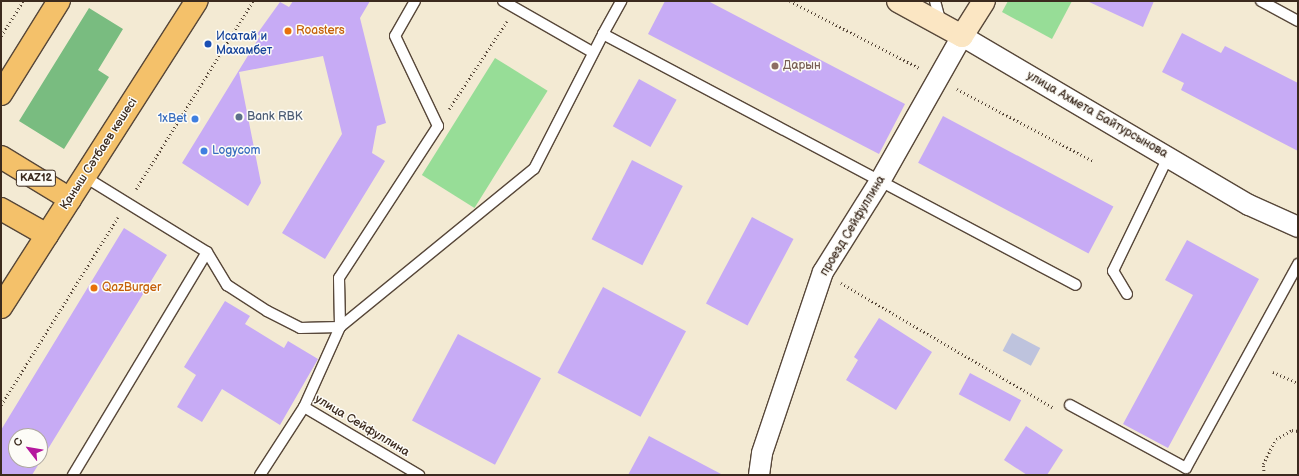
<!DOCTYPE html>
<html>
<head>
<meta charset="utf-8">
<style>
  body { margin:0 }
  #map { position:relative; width:1299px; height:476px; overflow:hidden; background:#f3ead3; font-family:"Balsamiq Sans",sans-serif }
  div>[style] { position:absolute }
  .industrial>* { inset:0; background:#bec3dd; transform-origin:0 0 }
  .green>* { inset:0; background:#97dd97; transform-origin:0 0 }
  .forest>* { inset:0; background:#79bc80 }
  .building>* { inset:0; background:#c7abf5; transform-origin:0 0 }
  .path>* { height:2.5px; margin-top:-1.25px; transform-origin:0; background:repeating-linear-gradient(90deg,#574739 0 1px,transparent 0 4px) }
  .roads { filter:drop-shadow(1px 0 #574739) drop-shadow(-1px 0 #574739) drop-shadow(0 1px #574739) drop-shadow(0 -1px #574739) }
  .lane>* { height:10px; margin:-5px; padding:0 5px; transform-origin:5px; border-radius:5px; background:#fff }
  .street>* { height:20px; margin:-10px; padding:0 10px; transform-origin:10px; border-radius:10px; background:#fff }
  .secondary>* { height:22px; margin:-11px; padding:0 11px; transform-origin:11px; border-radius:11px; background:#fbe6c3 }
  .primary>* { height:22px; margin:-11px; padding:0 11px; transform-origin:11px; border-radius:11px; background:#f4c16a }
  .dots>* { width:11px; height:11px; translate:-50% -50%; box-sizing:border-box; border:2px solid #fdfcf7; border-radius:50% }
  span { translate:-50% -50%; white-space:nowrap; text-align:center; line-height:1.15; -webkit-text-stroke:3px #fdfcf7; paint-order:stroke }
  .shield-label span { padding:1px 3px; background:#fdfcf7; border:1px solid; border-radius:3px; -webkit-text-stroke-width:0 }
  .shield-label { font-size:11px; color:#3b2a1e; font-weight:700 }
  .food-label { font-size:12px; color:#c56008 }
  .left { translate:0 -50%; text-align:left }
  .transit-label { font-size:12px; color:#164399 }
  .education-label { font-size:12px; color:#785e54 }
  .street-label { font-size:12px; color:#3b2a1e }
  .service-label { font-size:12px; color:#4e5e75 }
  .shop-label { font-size:12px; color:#366cbe }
  .right { translate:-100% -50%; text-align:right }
  .frame { position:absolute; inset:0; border:2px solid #3b2a1e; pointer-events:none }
  .north { position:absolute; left:8px; top:428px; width:40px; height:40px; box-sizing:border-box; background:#fdfcf7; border:1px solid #afa8a0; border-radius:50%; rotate:301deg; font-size:11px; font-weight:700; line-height:16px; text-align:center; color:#3b2a1e }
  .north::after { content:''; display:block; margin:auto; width:14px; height:18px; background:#b5179e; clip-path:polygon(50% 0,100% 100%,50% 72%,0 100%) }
</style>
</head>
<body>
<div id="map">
  <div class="industrial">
    <div style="left:1012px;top:333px;width:32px;height:20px;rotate:28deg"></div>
  </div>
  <div class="green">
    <div style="clip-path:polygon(1008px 1px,1072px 1px,1052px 39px,1002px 12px)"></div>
    <div style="left:495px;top:58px;width:62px;height:138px;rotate:32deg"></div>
  </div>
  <div class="forest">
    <div style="clip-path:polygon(89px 8px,123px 29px,98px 70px,109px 77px,64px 149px,19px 121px)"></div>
  </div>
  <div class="building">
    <div style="clip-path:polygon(293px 1px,370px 1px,360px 18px,386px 123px,377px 126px,372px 153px,385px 161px,325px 259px,282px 233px,342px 134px,323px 56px,239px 72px,261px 183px,248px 206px,182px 163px,260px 36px,257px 34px,280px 2px,289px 7px)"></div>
    <div style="clip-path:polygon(665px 1px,708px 1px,905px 104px,879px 154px,648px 34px)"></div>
    <div style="clip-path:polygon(1087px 1px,1154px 1px,1143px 27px)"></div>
    <div style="clip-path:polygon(1182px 33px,1221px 53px,1225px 46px,1298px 83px,1298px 151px,1181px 90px,1184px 83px,1162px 72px)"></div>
    <div style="left:639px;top:79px;width:43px;height:54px;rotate:29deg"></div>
    <div style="left:943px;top:116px;width:193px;height:53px;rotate:28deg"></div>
    <div style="left:632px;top:160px;width:57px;height:89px;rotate:27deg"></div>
    <div style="left:752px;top:217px;width:47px;height:98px;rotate:28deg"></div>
    <div style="clip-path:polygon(evenodd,124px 228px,167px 255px,32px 475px,1px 475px,1px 430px,124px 228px,16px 436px,40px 436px,40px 460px,16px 460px,16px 436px)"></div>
    <div style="clip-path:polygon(1187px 240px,1259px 279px,1168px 448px,1123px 424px,1193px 295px,1165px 280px)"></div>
    <div style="left:603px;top:287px;width:94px;height:97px;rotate:28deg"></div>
    <div style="clip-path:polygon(225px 301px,250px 316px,245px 324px,284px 348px,288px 341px,318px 359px,280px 425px,222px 389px,202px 422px,177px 407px,196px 375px,184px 367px)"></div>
    <div style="clip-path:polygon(879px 318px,932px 352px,896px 410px,846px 380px,858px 360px,854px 357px)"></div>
    <div style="left:458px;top:334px;width:94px;height:98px;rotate:28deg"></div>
    <div style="left:970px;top:373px;width:58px;height:24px;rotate:28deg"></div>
    <div style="clip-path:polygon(1026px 426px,1063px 450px,1047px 475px,1027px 475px,1004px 460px)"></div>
    <div style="clip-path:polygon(649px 436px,723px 475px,628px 475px)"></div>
  </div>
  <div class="path">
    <div style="left:790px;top:1px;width:145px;rotate:27.4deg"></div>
    <div style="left:1px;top:36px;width:41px;rotate:-57.8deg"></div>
    <div style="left:957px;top:89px;width:154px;rotate:27.9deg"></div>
    <div style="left:449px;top:109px;width:105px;rotate:-56.6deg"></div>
    <div style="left:136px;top:189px;width:221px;rotate:-58.1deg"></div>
    <div style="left:841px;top:283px;width:247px;rotate:30.4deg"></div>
    <div style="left:1273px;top:372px;width:27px;rotate:24deg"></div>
    <div style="left:1px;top:405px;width:221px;rotate:-58.1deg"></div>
    <div style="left:1264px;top:475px;width:11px;rotate:-95deg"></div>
    <div style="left:1263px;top:464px;width:28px;rotate:-63deg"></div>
    <div style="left:1276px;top:439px;width:18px;rotate:-29deg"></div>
    <div style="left:1292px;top:430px;width:6px;rotate:9deg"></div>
  </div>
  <div class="roads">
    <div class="lane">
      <div style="left:415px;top:1px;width:40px;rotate:119.7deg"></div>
      <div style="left:395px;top:36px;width:100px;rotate:64.5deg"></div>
      <div style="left:438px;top:126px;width:181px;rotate:123.1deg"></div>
      <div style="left:339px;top:278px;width:49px;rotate:88.8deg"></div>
      <div style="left:340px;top:327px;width:88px;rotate:114.2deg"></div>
      <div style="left:304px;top:407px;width:134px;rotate:30.6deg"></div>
      <div style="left:503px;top:1px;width:103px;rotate:29.8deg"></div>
      <div style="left:935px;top:1px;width:23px;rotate:75deg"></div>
      <div style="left:1261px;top:1px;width:42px;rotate:28.4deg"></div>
      <div style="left:603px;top:34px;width:38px;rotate:-61deg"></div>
      <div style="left:85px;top:177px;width:143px;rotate:31.6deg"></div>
      <div style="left:207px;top:252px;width:39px;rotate:59deg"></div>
      <div style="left:227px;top:285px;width:48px;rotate:33deg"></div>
      <div style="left:267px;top:311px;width:37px;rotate:27deg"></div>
      <div style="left:300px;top:328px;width:40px;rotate:-1.4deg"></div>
      <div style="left:340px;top:327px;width:250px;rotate:-39.2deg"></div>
      <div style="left:534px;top:169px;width:152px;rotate:-62.9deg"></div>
      <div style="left:603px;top:34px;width:535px;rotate:27.95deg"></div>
      <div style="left:1127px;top:294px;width:27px;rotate:-121deg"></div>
      <div style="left:1113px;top:271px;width:127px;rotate:-64.2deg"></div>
      <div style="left:1070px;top:405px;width:132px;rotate:28.5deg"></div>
      <div style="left:1186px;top:468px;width:233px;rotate:-61.2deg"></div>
      <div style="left:73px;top:475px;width:260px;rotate:-59deg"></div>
      <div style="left:260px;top:475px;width:81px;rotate:-57.1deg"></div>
    </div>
    <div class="street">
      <div style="left:759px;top:475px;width:22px;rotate:-82deg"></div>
      <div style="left:762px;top:453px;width:191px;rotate:-71.4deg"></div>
      <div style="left:823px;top:272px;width:107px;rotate:-57.9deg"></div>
      <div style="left:880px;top:181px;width:167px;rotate:-60.5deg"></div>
      <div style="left:962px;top:36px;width:333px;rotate:30.5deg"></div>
      <div style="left:1249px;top:205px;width:54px;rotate:24.2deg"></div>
    </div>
    <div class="secondary">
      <div style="left:898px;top:1px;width:73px;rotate:28.7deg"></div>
      <div style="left:962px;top:36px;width:41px;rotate:-57.8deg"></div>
    </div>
    <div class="primary">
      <div style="left:1px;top:94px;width:110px;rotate:-58.1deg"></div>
      <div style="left:1px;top:157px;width:81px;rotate:31.3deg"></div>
      <div style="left:1px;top:209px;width:53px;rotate:29.5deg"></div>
      <div style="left:1px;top:307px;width:363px;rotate:-57.4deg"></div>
    </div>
  </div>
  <div class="dots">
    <div style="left:288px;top:31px;background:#e8710a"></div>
    <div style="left:208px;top:44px;background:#1a4fb4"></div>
    <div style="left:775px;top:66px;background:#8d6e63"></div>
    <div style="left:239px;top:117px;background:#5c6f8a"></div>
    <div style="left:195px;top:119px;background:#3f7fe0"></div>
    <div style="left:204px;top:151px;background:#3f7fe0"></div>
    <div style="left:94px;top:288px;background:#e8710a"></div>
  </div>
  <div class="shield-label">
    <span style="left:36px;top:178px">KAZ12</span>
  </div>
  <div class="food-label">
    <span class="left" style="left:296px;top:31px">Roasters</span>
    <span class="left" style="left:102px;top:288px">QazBurger</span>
  </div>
  <div class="transit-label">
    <span class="left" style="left:216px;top:44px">Исатай и<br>Махамбет</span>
  </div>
  <div class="education-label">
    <span class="left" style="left:783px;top:66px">Дарын</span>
  </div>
  <div class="street-label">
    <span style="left:1097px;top:115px;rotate:30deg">улица Ахмета Байтурсынова</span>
    <span style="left:99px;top:154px;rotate:-57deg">Қаныш Сәтбаев көшесі</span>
    <span style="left:853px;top:226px;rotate:-59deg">проезд Сейфуллина</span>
    <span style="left:362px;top:426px;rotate:31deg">улица Сейфуллина</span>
  </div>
  <div class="service-label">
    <span class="left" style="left:247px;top:117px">Bank RBK</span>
  </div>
  <div class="shop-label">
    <span class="right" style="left:187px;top:119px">1xBet</span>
    <span class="left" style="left:212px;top:151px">Logycom</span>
  </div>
  <div class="frame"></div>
  <div class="north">С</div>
</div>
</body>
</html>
